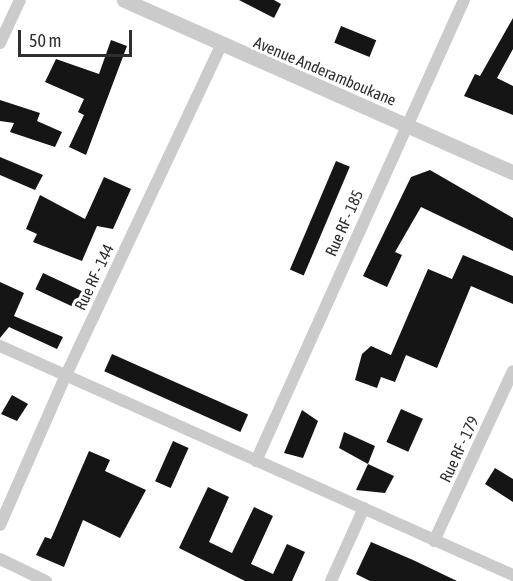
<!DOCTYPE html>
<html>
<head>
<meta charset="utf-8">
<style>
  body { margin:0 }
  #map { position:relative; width:513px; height:581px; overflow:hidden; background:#fff; font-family:"Asap Condensed",sans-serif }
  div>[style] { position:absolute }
  .building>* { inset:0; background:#151515; transform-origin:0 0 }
  .minor>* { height:12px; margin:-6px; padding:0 6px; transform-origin:6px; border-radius:6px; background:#cbcbcb }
  .tertiary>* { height:15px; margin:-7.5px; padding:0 7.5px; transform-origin:7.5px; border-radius:7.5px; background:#cbcbcb }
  span { translate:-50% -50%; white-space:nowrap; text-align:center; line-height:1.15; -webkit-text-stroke:6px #fff; paint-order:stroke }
  .street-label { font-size:16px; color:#2e2e2e }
  .scale { position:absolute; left:18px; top:30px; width:114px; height:27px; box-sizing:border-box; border:3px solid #2e2e2e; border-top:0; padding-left:8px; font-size:18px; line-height:21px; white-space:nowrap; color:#2e2e2e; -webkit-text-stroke:4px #fff; paint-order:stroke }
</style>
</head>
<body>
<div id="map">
  <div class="building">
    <div style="clip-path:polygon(239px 0,274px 0,281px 4px,274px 18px)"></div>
    <div style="clip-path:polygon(513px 18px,513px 49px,497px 78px,513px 86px,513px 115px,464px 96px,475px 74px,480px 76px)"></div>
    <div style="left:341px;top:26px;width:38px;height:18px;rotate:22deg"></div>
    <div style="clip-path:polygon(111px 40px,127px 46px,86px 155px,69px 147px,84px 115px,78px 112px,84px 99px,45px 82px,56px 59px,99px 74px)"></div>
    <div style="clip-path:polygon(0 100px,40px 113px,37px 121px,62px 132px,55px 147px,10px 132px,14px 123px,0 121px)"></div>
    <div style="clip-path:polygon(0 157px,43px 175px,35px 190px,0 175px)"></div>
    <div style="left:336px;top:161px;width:15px;height:118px;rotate:23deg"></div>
    <div style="clip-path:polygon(430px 170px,513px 218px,513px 251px,421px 207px,395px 252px,402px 255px,387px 287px,363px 276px,411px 177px)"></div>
    <div style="clip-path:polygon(104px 177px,131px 189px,113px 229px,97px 226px,82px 261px,33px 242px,37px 234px,26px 229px,40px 195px,85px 219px)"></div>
    <div style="clip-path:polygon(463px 255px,513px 276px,513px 304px,471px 286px,437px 368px,406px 355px,395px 382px,381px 377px,377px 388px,355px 380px,362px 354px,371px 346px,391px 355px,428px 269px,452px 279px)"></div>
    <div style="left:43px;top:273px;width:45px;height:18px;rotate:25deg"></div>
    <div style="clip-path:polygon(0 282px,24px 293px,14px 316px,63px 337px,57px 349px,9px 327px,0 338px)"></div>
    <div style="left:112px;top:354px;width:149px;height:19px;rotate:24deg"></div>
    <div style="clip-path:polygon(12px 395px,28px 404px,17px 421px,1px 414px)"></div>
    <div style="left:401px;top:409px;width:24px;height:36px;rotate:24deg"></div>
    <div style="clip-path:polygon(302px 410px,318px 421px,303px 458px,284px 453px)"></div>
    <div style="clip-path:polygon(344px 432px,375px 446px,368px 464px,339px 448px)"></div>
    <div style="left:173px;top:441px;width:17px;height:44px;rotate:24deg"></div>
    <div style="clip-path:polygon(89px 451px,110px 460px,105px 471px,146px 490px,120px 538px,83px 520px,64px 567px,36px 555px,45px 537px,51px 539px)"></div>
    <div style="clip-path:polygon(368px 464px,394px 476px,385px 493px,356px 490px)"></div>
    <div style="clip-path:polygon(495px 468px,513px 479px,513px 502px,485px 484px)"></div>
    <div style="clip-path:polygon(208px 487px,229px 497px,209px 542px,232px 553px,254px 507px,273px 516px,251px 564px,273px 574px,287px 544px,305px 552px,292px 581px,245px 581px,179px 548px)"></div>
    <div style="clip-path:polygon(371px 542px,413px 560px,457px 581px,370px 581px,356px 574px)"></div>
  </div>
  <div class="minor">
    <div style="left:0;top:43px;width:47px;rotate:-65.1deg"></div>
    <div style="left:0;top:346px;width:562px;rotate:24.06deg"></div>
    <div style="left:256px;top:461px;width:506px;rotate:-65.72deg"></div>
    <div style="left:0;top:525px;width:164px;rotate:-66.3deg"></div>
    <div style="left:66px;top:375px;width:365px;rotate:-64.8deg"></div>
    <div style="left:434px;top:541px;width:187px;rotate:-65.1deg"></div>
    <div style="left:0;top:559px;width:51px;rotate:25.6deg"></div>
    <div style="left:331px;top:581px;width:80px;rotate:-65.7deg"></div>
  </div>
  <div class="tertiary">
    <div style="left:124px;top:0;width:425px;rotate:23.9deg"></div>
  </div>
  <div class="street-label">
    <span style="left:325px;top:71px;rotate:23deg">Avenue Anderamboukane</span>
    <span style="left:344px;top:223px;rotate:-66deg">Rue RF - 185</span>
    <span style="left:94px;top:277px;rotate:-65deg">Rue RF - 144</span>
    <span style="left:459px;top:449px;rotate:-65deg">Rue RF - 179</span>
  </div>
  <div class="scale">50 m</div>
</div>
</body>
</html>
